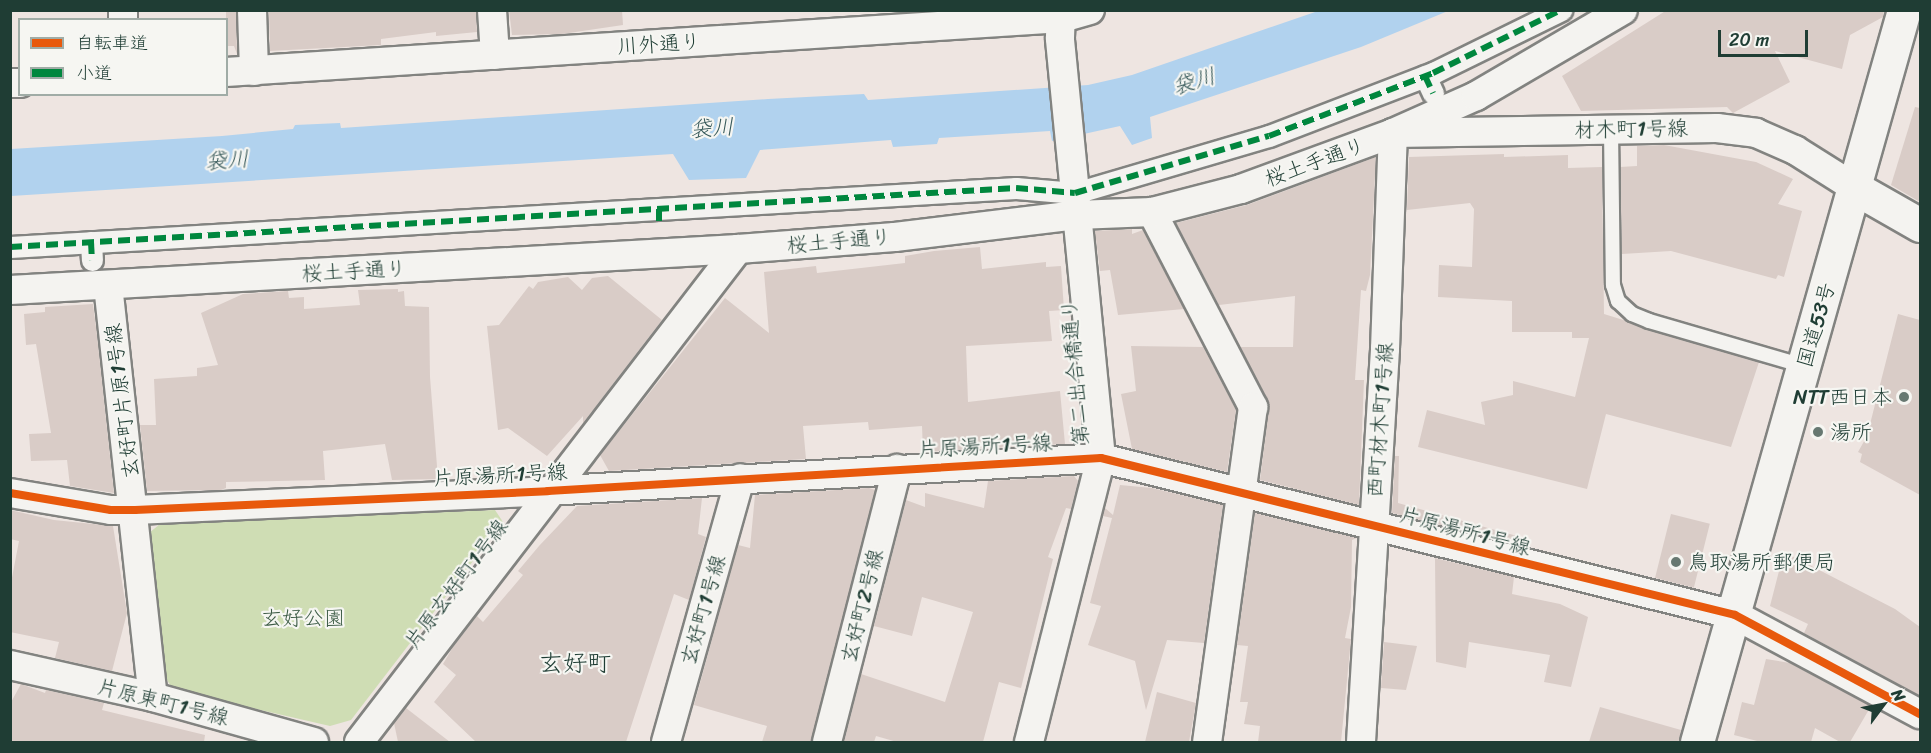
<!DOCTYPE html>
<html>
<head>
<meta charset="utf-8">
<style>
  body { margin:0 }
  #map { position:relative; width:1931px; height:753px; overflow:hidden; background:#eee5e1; font-family:Sriracha,"Klee One",sans-serif }
  div>[style] { position:absolute }
  .green>* { inset:0; background:#cfddb4 }
  .water>* { inset:0; background:#b1d2ee }
  .building>* { inset:0; background:#d9ccc7; transform-origin:0 0 }
  .roads { filter:drop-shadow(2px 0 #828380) drop-shadow(-2px 0 #828380) drop-shadow(0 2px #828380) drop-shadow(0 -2px #828380) }
  .service>* { height:14px; margin:-7px; padding:0 7px; transform-origin:7px; border-radius:7px; background:#f4f3f0 }
  .pedestrian>* { height:21px; margin:-10.5px; padding:0 10.5px; transform-origin:10.5px; border-radius:10.5px; background:#f4f3f0 }
  .minor>* { height:28px; margin:-14px; padding:0 14px; transform-origin:14px; border-radius:14px; background:#f4f3f0 }
  .tertiary>* { height:33px; margin:-16.5px; padding:0 16.5px; transform-origin:16.5px; border-radius:16.5px; background:#f4f3f0 }
  .trunk>* { height:33px; margin:-16.5px; padding:0 16.5px; transform-origin:16.5px; border-radius:16.5px; background:#f4f3f0 }
  .quiet>* { height:6px; margin-top:-3px; transform-origin:0; background:repeating-linear-gradient(90deg,#00873e 0 12px,transparent 0 18px) }
  .cycleway>* { height:8px; margin:-4px; padding:0 4px; transform-origin:4px; border-radius:4px; background:#e8590c }
  .dots>* { width:16px; height:16px; translate:-50% -50%; box-sizing:border-box; border:3px solid #f6f6f2; border-radius:50% }
  span { translate:-50% -50%; white-space:nowrap; text-align:center; line-height:1.15; -webkit-text-stroke:4.5px #f6f6f2; paint-order:stroke }
  .street-label { font-size:21px; color:#1f3d34 }
  .poi-label { font-size:21px; color:#1f3d34 }
  .right { translate:-100% -50%; text-align:right }
  .left { translate:0 -50%; text-align:left }
  .park-label { font-size:21px; color:#3d5c46 }
  .water-label { font-size:22px; color:#37595a; font-style:italic }
  .quarter-label { font-size:24px; color:#1f3d34 }
  .frame { position:absolute; inset:0; border:12px solid #1f3d34; pointer-events:none }
  .legend { position:absolute; left:18px; top:18px; width:210px; height:78px; box-sizing:border-box; background:#f6f6f2; border:2px solid #a0aca6; margin:0; padding:8px 10px; list-style:none; font-size:18px; color:#1f3d34 }
  .legend li { display:flex; align-items:center; gap:12px; height:30px }
  .legend b { width:30px; border:2px solid #a0aca6 }
  .north { position:absolute; left:1853px; top:675px; width:60px; height:60px; -webkit-text-stroke:4px #f6f6f2; paint-order:stroke; rotate:58deg; font-size:16px; font-weight:700; line-height:24px; text-align:center; color:#1f3d34 }
  .north::after { content:''; display:block; margin:auto; width:21px; height:27px; background:#1f3d34; clip-path:polygon(50% 0,100% 100%,50% 72%,0 100%) }
  .scale { position:absolute; left:1718px; top:30px; width:90px; height:27px; box-sizing:border-box; border:3px solid #1f3d34; border-top:0; padding-left:8px; font-size:18px; line-height:21px; white-space:nowrap; color:#1f3d34; -webkit-text-stroke:4px #f6f6f2; paint-order:stroke }
</style>
</head>
<body>
<div id="map">
  <div class="green">
    <div style="clip-path:polygon(495px 510px,503px 522px,351px 720px,330px 726px,173px 690px,163px 673px,149px 533px,160px 524px)"></div>
  </div>
  <div class="water">
    <div style="clip-path:polygon(1318px 11px,1448px 11px,1361px 47px,1150px 117px,1152px 138px,1132px 145px,1120px 126px,1052px 141px,1050px 131px,939px 138px,937px 144px,893px 147px,891px 140px,760px 150px,746px 178px,689px 180px,673px 154px,11px 196px,11px 149px,222px 136px,293px 129px,295px 125px,340px 123px,341px 128px,768px 99px,864px 94px,868px 100px,1088px 85px,1132px 75px)"></div>
  </div>
  <div class="building">
    <div style="clip-path:polygon(226px 10px,236px 10px,237px 54px,234px 46px,226px 46px)"></div>
    <div style="clip-path:polygon(269px 10px,476px 10px,477px 32px,436px 36px,436px 32px,381px 39px,381px 45px,270px 51px)"></div>
    <div style="clip-path:polygon(509px 10px,622px 10px,623px 25px,562px 34px,512px 35px)"></div>
    <div style="clip-path:polygon(1667px 10px,1884px 10px,1883px 17px,1850px 35px,1842px 69px,1775px 51px,1790px 82px,1733px 113px,1727px 107px,1581px 111px,1562px 76px)"></div>
    <div style="clip-path:polygon(1915px 107px,1920px 108px,1920px 202px,1891px 185px)"></div>
    <div style="clip-path:polygon(1664px 145px,1756px 162px,1793px 179px,1778px 204px,1802px 211px,1784px 277px,1778px 275px,1776px 279px,1671px 251px,1622px 254px,1620px 167px,1637px 166px,1637px 146px)"></div>
    <div style="clip-path:polygon(1504px 154px,1504px 157px,1568px 155px,1568px 168px,1602px 167px,1604px 314px,1759px 362px,1731px 447px,1606px 414px,1587px 489px,1418px 447px,1427px 410px,1485px 425px,1481px 402px,1513px 395px,1513px 381px,1575px 397px,1589px 338px,1572px 338px,1572px 332px,1512px 332px,1512px 301px,1438px 297px,1439px 265px,1472px 267px,1474px 209px,1470px 203px,1407px 210px,1409px 157px)"></div>
    <div style="clip-path:polygon(1376px 157px,1370px 275px,1366px 291px,1361px 290px,1355px 380px,1364px 380px,1359px 505px,1260px 480px,1269px 409px,1240px 347px,1293px 347px,1295px 296px,1219px 305px,1176px 223px,1247px 205px)"></div>
    <div style="clip-path:polygon(1132px 229px,1132px 234px,1143px 230px,1184px 309px,1118px 315px,1110px 270px,1100px 271px,1095px 231px)"></div>
    <div style="clip-path:polygon(980px 247px,982px 269px,1046px 262px,1046px 267px,1061px 266px,1064px 310px,1049px 311px,1052px 341px,966px 346px,968px 402px,1060px 391px,1065px 444px,923px 452px,922px 426px,869px 430px,868px 422px,803px 426px,806px 459px,609px 471px,600px 455px,725px 298px,769px 333px,764px 272px,816px 266px,817px 273px,905px 263px,905px 256px,934px 251px)"></div>
    <div style="clip-path:polygon(608px 276px,662px 320px,583px 423px,583px 416px,547px 456px,508px 428px,498px 430px,487px 326px,499px 325px,529px 286px,533px 289px,538px 282px,568px 277px,582px 290px,592px 278px)"></div>
    <div style="clip-path:polygon(398px 289px,398px 292px,404px 291px,405px 306px,429px 307px,430px 377px,438px 479px,392px 480px,385px 444px,323px 451px,325px 480px,226px 482px,226px 488px,221px 490px,147px 491px,140px 425px,156px 425px,154px 379px,197px 376px,197px 368px,218px 365px,201px 313px,243px 294px,288px 291px,289px 298px,304px 297px,304px 309px,360px 305px,358px 290px)"></div>
    <div style="clip-path:polygon(93px 304px,97px 335px,114px 493px,70px 486px,67px 460px,31px 461px,29px 434px,51px 433px,36px 344px,26px 345px,24px 314px,45px 312px,45px 307px)"></div>
    <div style="clip-path:polygon(1898px 314px,1920px 320px,1920px 495px,1860px 462px,1862px 454px,1858px 452px,1867px 436px)"></div>
    <div style="clip-path:polygon(1131px 346px,1203px 347px,1236px 410px,1227px 472px,1132px 449px,1121px 394px,1136px 391px)"></div>
    <div style="clip-path:polygon(1395px 456px,1399px 456px,1398px 503px,1517px 536px,1516px 544px,1392px 513px)"></div>
    <div style="clip-path:polygon(1074px 476px,1078px 481px,1071px 509px,1066px 508px,1048px 557px,1053px 559px,1021px 688px,999px 682px,983px 742px,897px 742px,876px 736px,874px 742px,844px 742px,861px 674px,945px 702px,973px 612px,922px 597px,912px 636px,874px 626px,906px 500px,925px 507px,925px 493px,984px 508px,988px 481px)"></div>
    <div style="clip-path:polygon(1120px 485px,1152px 488px,1223px 505px,1204px 643px,1167px 640px,1146px 710px,1135px 661px,1088px 645px,1101px 606px,1090px 603px,1112px 518px,1103px 516px,1105px 508px,1113px 515px)"></div>
    <div style="clip-path:polygon(869px 488px,875px 490px,811px 742px,762px 742px,767px 726px,694px 705px,738px 545px,750px 548px,755px 495px)"></div>
    <div style="clip-path:polygon(702px 498px,698px 534px,706px 537px,689px 600px,674px 594px,626px 742px,476px 742px,434px 702px,456px 675px,443px 664px,453px 647px,477px 616px,483px 622px,523px 575px,518px 571px,539px 546px,577px 506px)"></div>
    <div style="clip-path:polygon(10px 510px,54px 520px,113px 526px,127px 613px,112px 671px,55px 658px,59px 642px,10px 632px,10px 588px,19px 541px,10px 539px)"></div>
    <div style="clip-path:polygon(1255px 513px,1357px 538px,1352px 540px,1351px 607px,1345px 638px,1351px 639px,1341px 742px,1258px 742px,1260px 726px,1244px 724px,1248px 702px,1240px 702px,1248px 646px,1237px 645px)"></div>
    <div style="left:1671px;top:514px;width:40px;height:66px;rotate:14deg"></div>
    <div style="clip-path:polygon(1790px 555px,1895px 609px,1920px 627px,1920px 696px,1804px 633px,1808px 624px,1770px 606px,1779px 571px)"></div>
    <div style="clip-path:polygon(1435px 558px,1514px 577px,1512px 594px,1560px 604px,1588px 617px,1571px 687px,1544px 682px,1550px 655px,1469px 642px,1466px 668px,1436px 662px)"></div>
    <div style="clip-path:polygon(1384px 642px,1417px 646px,1406px 690px,1381px 688px)"></div>
    <div style="clip-path:polygon(1766px 659px,1790px 663px,1871px 706px,1850px 742px,1840px 742px,1815px 728px,1811px 742px,1761px 742px,1734px 735px,1742px 702px,1754px 705px)"></div>
    <div style="clip-path:polygon(21px 684px,45px 693px,46px 690px,104px 703px,102px 710px,205px 735px,204px 742px,10px 742px,10px 704px)"></div>
    <div style="clip-path:polygon(1157px 692px,1196px 703px,1189px 742px,1145px 742px)"></div>
    <div style="clip-path:polygon(1600px 707px,1681px 730px,1679px 742px,1589px 742px)"></div>
    <div style="clip-path:polygon(406px 708px,450px 742px,398px 742px,394px 723px)"></div>
  </div>
  <div class="roads">
    <div class="service">
      <div style="left:1611px;top:129px;width:156px;rotate:89.3deg"></div>
      <div style="left:1613px;top:285px;width:17px;rotate:73deg"></div>
      <div style="left:1618px;top:301px;width:19px;rotate:43deg"></div>
      <div style="left:1632px;top:314px;width:18px;rotate:22deg"></div>
      <div style="left:1649px;top:321px;width:161px;rotate:16.2deg"></div>
    </div>
    <div class="pedestrian">
      <div style="left:1425px;top:76px;width:19px;rotate:65deg"></div>
      <div style="left:91px;top:242px;width:18px;rotate:87deg"></div>
      <div style="left:10px;top:247px;width:1008px;rotate:-3.36deg"></div>
      <div style="left:1016px;top:188px;width:59px;rotate:4.8deg"></div>
      <div style="left:1075px;top:193px;width:202px;rotate:-16.4deg"></div>
      <div style="left:1269px;top:136px;width:176px;rotate:-21deg"></div>
      <div style="left:1433px;top:73px;width:143px;rotate:-26.2deg"></div>
    </div>
    <div class="minor">
      <div style="left:123px;top:10px;width:10px;rotate:90deg"></div>
      <div style="left:252px;top:10px;width:61px;rotate:88.1deg"></div>
      <div style="left:492px;top:10px;width:45px;rotate:86.2deg"></div>
      <div style="left:226px;top:72px;width:838px;rotate:-3.7deg"></div>
      <div style="left:1062px;top:18px;width:29px;rotate:-16deg"></div>
      <div style="left:10px;top:83px;width:10px"></div>
      <div style="left:1152px;top:212px;width:220px;rotate:62.6deg"></div>
      <div style="left:1253px;top:407px;width:338px;rotate:97.8deg"></div>
      <div style="left:108px;top:285px;width:414px;rotate:83.8deg"></div>
      <div style="left:10px;top:290px;width:729px;rotate:-3.22deg"></div>
      <div style="left:738px;top:249px;width:157px;rotate:-4.4deg"></div>
      <div style="left:895px;top:237px;width:183px;rotate:-6.9deg"></div>
      <div style="left:1077px;top:215px;width:75px;rotate:-2.3deg"></div>
      <div style="left:1152px;top:212px;width:92px;rotate:-14.5deg"></div>
      <div style="left:1241px;top:189px;width:162px;rotate:-20.2deg"></div>
      <div style="left:1393px;top:133px;width:91px;rotate:-24deg"></div>
      <div style="left:1476px;top:96px;width:170px;rotate:-30.3deg"></div>
      <div style="left:10px;top:493px;width:102px;rotate:9.6deg"></div>
      <div style="left:111px;top:510px;width:24px"></div>
      <div style="left:135px;top:510px;width:413px;rotate:-2.6deg"></div>
      <div style="left:548px;top:491px;width:554px;rotate:-3.42deg"></div>
      <div style="left:1101px;top:458px;width:653px;rotate:13.91deg"></div>
      <div style="left:1735px;top:615px;width:210px;rotate:28.2deg"></div>
      <div style="left:10px;top:665px;width:147px;rotate:12.6deg"></div>
      <div style="left:153px;top:697px;width:167px;rotate:15.6deg"></div>
      <div style="left:359px;top:742px;width:622px;rotate:-52.45deg"></div>
      <div style="left:666px;top:742px;width:274px;rotate:-74.3deg"></div>
      <div style="left:827px;top:742px;width:282px;rotate:-75.6deg"></div>
      <div style="left:1029px;top:742px;width:293px;rotate:-75.8deg"></div>
      <div style="left:1101px;top:458px;width:422px;rotate:-95.6deg"></div>
      <div style="left:1060px;top:38px;width:28px;rotate:-88deg"></div>
      <div style="left:1361px;top:742px;width:394px;rotate:-86.5deg"></div>
      <div style="left:1385px;top:349px;width:216px;rotate:-87.9deg"></div>
      <div style="left:1393px;top:133px;width:324px;rotate:-0.9deg"></div>
      <div style="left:1717px;top:128px;width:39px;rotate:7deg"></div>
      <div style="left:1756px;top:133px;width:43px;rotate:23.6deg"></div>
      <div style="left:1795px;top:150px;width:71px;rotate:32.3deg"></div>
    </div>
    <div class="tertiary">
      <div style="left:1855px;top:188px;width:75px;rotate:29.6deg"></div>
    </div>
    <div class="trunk">
      <div style="left:1697px;top:742px;width:761px;rotate:-74.21deg"></div>
    </div>
  </div>
  <div class="quiet">
    <div style="left:1425px;top:76px;width:19px;rotate:65deg"></div>
    <div style="left:659px;top:209px;width:18px;rotate:90deg"></div>
    <div style="left:91px;top:242px;width:18px;rotate:87deg"></div>
    <div style="left:10px;top:247px;width:1008px;rotate:-3.36deg"></div>
    <div style="left:1016px;top:188px;width:59px;rotate:4.8deg"></div>
    <div style="left:1075px;top:193px;width:202px;rotate:-16.4deg"></div>
    <div style="left:1269px;top:136px;width:176px;rotate:-21deg"></div>
    <div style="left:1433px;top:73px;width:143px;rotate:-26.2deg"></div>
  </div>
  <div class="cycleway">
    <div style="left:10px;top:493px;width:102px;rotate:9.6deg"></div>
    <div style="left:111px;top:510px;width:24px"></div>
    <div style="left:135px;top:510px;width:413px;rotate:-2.6deg"></div>
    <div style="left:548px;top:491px;width:554px;rotate:-3.42deg"></div>
    <div style="left:1101px;top:458px;width:653px;rotate:13.91deg"></div>
    <div style="left:1735px;top:615px;width:210px;rotate:28.2deg"></div>
  </div>
  <div class="dots">
    <div style="left:1904px;top:397px;background:#677871"></div>
    <div style="left:1818px;top:432px;background:#677871"></div>
    <div style="left:1676px;top:562px;background:#677871"></div>
  </div>
  <div class="street-label">
    <span style="left:659px;top:44px;rotate:-4deg">川外通り</span>
    <span style="left:1631px;top:129px;rotate:-1deg">材木町1号線</span>
    <span style="left:1315px;top:162px;rotate:-20deg">桜土手通り</span>
    <span style="left:839px;top:241px;rotate:-5deg">桜土手通り</span>
    <span style="left:354px;top:271px;rotate:-3deg">桜土手通り</span>
    <span style="left:1816px;top:325px;rotate:-74deg">国道53号</span>
    <span style="left:1075px;top:372px;rotate:-95deg">第二出合橋通り</span>
    <span style="left:122px;top:401px;rotate:-97deg">玄好町片原1号線</span>
    <span style="left:1380px;top:420px;rotate:-86deg">西町材木町1号線</span>
    <span style="left:985px;top:446px;rotate:-3deg">片原湯所1号線</span>
    <span style="left:500px;top:475px;rotate:-3deg">片原湯所1号線</span>
    <span style="left:1465px;top:531px;rotate:15deg">片原湯所1号線</span>
    <span style="left:456px;top:584px;rotate:-53deg">片原玄好町1号線</span>
    <span style="left:862px;top:606px;rotate:-76deg">玄好町2号線</span>
    <span style="left:703px;top:610px;rotate:-74deg">玄好町1号線</span>
    <span style="left:163px;top:702px;rotate:14deg">片原東町1号線</span>
  </div>
  <div class="poi-label">
    <span class="right" style="left:1892px;top:397px">NTT西日本</span>
    <span class="left" style="left:1830px;top:432px">湯所</span>
    <span class="left" style="left:1688px;top:562px">鳥取湯所郵便局</span>
  </div>
  <div class="park-label">
    <span style="left:303px;top:618px">玄好公園</span>
  </div>
  <div class="water-label">
    <span style="left:1194px;top:81px;rotate:-16deg">袋川</span>
    <span style="left:712px;top:128px;rotate:-4deg">袋川</span>
    <span style="left:227px;top:160px;rotate:-4deg">袋川</span>
  </div>
  <div class="quarter-label">
    <span style="left:575px;top:664px">玄好町</span>
  </div>
  <div class="frame"></div>
  <ul class="legend">
  <li><b style="height:8px;background:#e8590c"></b>自転車道</li>
  <li><b style="height:8px;background:#00873e"></b>小道</li>
  </ul>
  <div class="north">N</div>
  <div class="scale">20 m</div>
</div>
</body>
</html>
